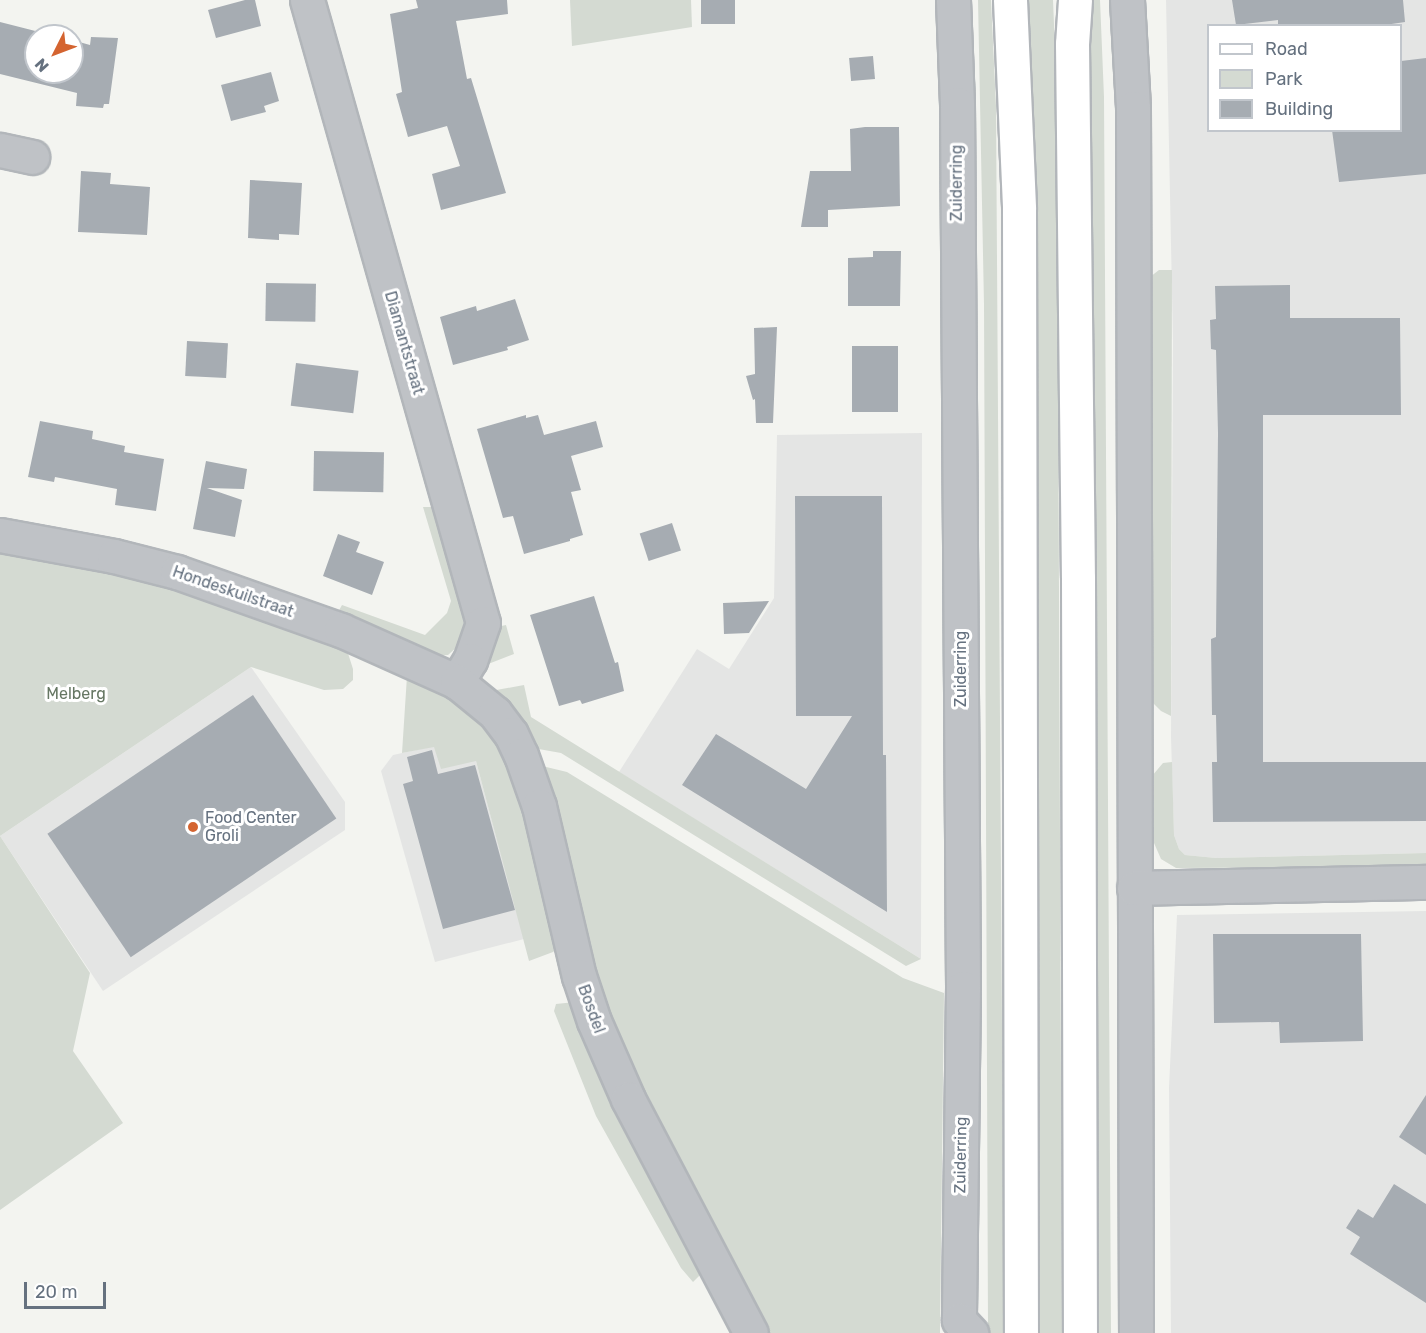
<!DOCTYPE html>
<html>
<head>
<meta charset="utf-8">
<style>
  body { margin:0 }
  #map { position:relative; width:1426px; height:1333px; overflow:hidden; background:#f3f4f0; font-family:Rubik,sans-serif }
  div>[style] { position:absolute }
  .built>* { inset:0; background:#e4e5e4 }
  .green>* { inset:0; background:#d4dad2 }
  .building>* { inset:0; background:#a6acb2; transform-origin:0 0 }
  .roads { filter:drop-shadow(2px 0 #b2b6ba) drop-shadow(-2px 0 #b2b6ba) drop-shadow(0 2px #b2b6ba) drop-shadow(0 -2px #b2b6ba) }
  .minor>* { height:33px; margin:-16.5px; padding:0 16.5px; transform-origin:16.5px; border-radius:16.5px; background:#bfc2c6 }
  .secondary>* { height:33px; margin:-16.5px; padding:0 16.5px; transform-origin:16.5px; border-radius:16.5px; background:#fff }
  .dots>* { width:16px; height:16px; translate:-50% -50%; box-sizing:border-box; border:3px solid #fff; border-radius:50% }
  span { translate:-50% -50%; white-space:nowrap; text-align:center; line-height:1.15; -webkit-text-stroke:6px #fff; paint-order:stroke }
  .street-label { font-size:16px; color:#65717f }
  .park-label { font-size:16px; color:#667763 }
  .poi-label { font-size:16px; color:#65717f }
  .left { translate:0 -50%; text-align:left }
  .legend { position:absolute; left:1207px; top:24px; width:195px; height:108px; box-sizing:border-box; background:#fff; border:2px solid #c1c6cc; margin:0; padding:8px 10px; list-style:none; font-size:18px; color:#65717f }
  .legend li { display:flex; align-items:center; gap:12px; height:30px }
  .legend b { width:30px; border:2px solid #c1c6cc }
  .north { position:absolute; left:24px; top:24px; width:60px; height:60px; box-sizing:border-box; background:#fff; border:2px solid #c1c6cc; border-radius:50%; rotate:228deg; font-size:16px; font-weight:700; line-height:24px; text-align:center; color:#65717f }
  .north::after { content:''; display:block; margin:auto; width:21px; height:27px; background:#d46430; clip-path:polygon(50% 0,100% 100%,50% 72%,0 100%) }
  .scale { position:absolute; left:24px; top:1282px; width:82px; height:27px; box-sizing:border-box; border:3px solid #65717f; border-top:0; padding-left:8px; font-size:18px; line-height:21px; white-space:nowrap; color:#65717f; -webkit-text-stroke:4px #fff; paint-order:stroke }
</style>
</head>
<body>
<div id="map">
  <div class="built">
    <div style="clip-path:polygon(evenodd,1166px 0,1426px 0,1426px 853px,1216px 858px,1185px 855px,1179px 849px,1174px 835px,1171px 737px,1173px 342px,1166px 0,1208px 26px,1400px 26px,1400px 130px,1208px 130px,1208px 26px)"></div>
    <div style="clip-path:polygon(922px 433px,921px 959px,619px 772px,697px 649px,729px 669px,774px 598px,777px 435px)"></div>
    <div style="clip-path:polygon(251px 667px,345px 802px,345px 830px,103px 991px,0 836px)"></div>
    <div style="clip-path:polygon(435px 746px,476px 761px,524px 939px,435px 962px,381px 771px,393px 755px)"></div>
    <div style="clip-path:polygon(1426px 911px,1426px 1333px,1171px 1333px,1169px 1088px,1177px 915px)"></div>
  </div>
  <div class="green">
    <div style="clip-path:polygon(570px 0,691px 0,692px 27px,572px 46px)"></div>
    <div style="clip-path:polygon(978px 0,991px 0,996px 106px,1004px 1333px,990px 1333px,988px 1330px,984px 305px)"></div>
    <div style="clip-path:polygon(1028px 0,1053px 0,1057px 97px,1062px 1333px,1038px 1333px,1039px 1039px,1034px 134px)"></div>
    <div style="clip-path:polygon(1086px 0,1100px 0,1104px 97px,1111px 1333px,1096px 1333px,1092px 290px)"></div>
    <div style="clip-path:polygon(1159px 270px,1172px 270px,1171px 716px,1161px 711px,1153px 703px,1150px 277px)"></div>
    <div style="clip-path:polygon(423px 507px,439px 507px,470px 615px,457px 647px,448px 655px,428px 656px,337px 614px,342px 605px,425px 635px,447px 613px,451px 601px)"></div>
    <div style="clip-path:polygon(0 550px,129px 572px,345px 644px,353px 669px,353px 680px,343px 689px,324px 690px,251px 667px,0 836px,90px 973px,73px 1051px,123px 1123px,0 1210px)"></div>
    <div style="clip-path:polygon(506px 625px,514px 654px,483px 666px,492px 628px)"></div>
    <div style="clip-path:polygon(407px 676px,475px 712px,506px 754px,559px 947px,553px 952px,529px 961px,476px 761px,441px 769px,434px 747px,402px 753px)"></div>
    <div style="clip-path:polygon(524px 685px,531px 717px,921px 959px,906px 966px,561px 753px,533px 748px,491px 691px)"></div>
    <div style="clip-path:polygon(1172px 762px,1174px 835px,1179px 849px,1185px 855px,1216px 858px,1426px 853px,1426px 867px,1176px 868px,1161px 859px,1154px 843px,1152px 776px,1163px 763px)"></div>
    <div style="clip-path:polygon(538px 765px,567px 772px,903px 978px,944px 993px,940px 1333px,768px 1333px,661px 1141px,637px 1089px,605px 1001px)"></div>
    <div style="clip-path:polygon(575px 1002px,613px 1105px,702px 1273px,693px 1282px,681px 1268px,596px 1116px,554px 1011px,556px 1004px)"></div>
  </div>
  <div class="building">
    <div style="clip-path:polygon(245px 0,255px 0,261px 26px,216px 38px,208px 10px)"></div>
    <div style="clip-path:polygon(416px 0,507px 0,508px 14px,456px 21px,467px 79px,471px 78px,506px 193px,441px 210px,432px 174px,460px 166px,447px 126px,408px 137px,396px 94px,402px 92px,390px 14px,418px 8px)"></div>
    <div style="left:701px;top:0;width:34px;height:24px"></div>
    <div style="clip-path:polygon(1232px 0,1403px 0,1405px 22px,1378px 26px,1278px 26px,1278px 20px,1236px 25px)"></div>
    <div style="clip-path:polygon(0 22px,55px 36px,36px 36px,36px 72px,72px 72px,72px 40px,90px 45px,91px 37px,118px 38px,109px 104px,104px 104px,103px 108px,76px 106px,77px 93px,0 74px)"></div>
    <div style="left:873px;top:56px;width:23px;height:24px;rotate:85deg"></div>
    <div style="clip-path:polygon(1426px 58px,1426px 174px,1339px 182px,1332px 130px,1401px 130px,1401px 61px)"></div>
    <div style="clip-path:polygon(271px 72px,279px 101px,264px 106px,266px 112px,231px 121px,221px 85px)"></div>
    <div style="clip-path:polygon(865px 127px,899px 127px,900px 206px,828px 210px,828px 227px,801px 227px,810px 171px,851px 171px,850px 129px)"></div>
    <div style="clip-path:polygon(81px 171px,111px 173px,110px 184px,150px 187px,147px 235px,78px 232px)"></div>
    <div style="clip-path:polygon(250px 180px,302px 183px,299px 235px,279px 234px,279px 240px,248px 238px)"></div>
    <div style="clip-path:polygon(873px 251px,901px 251px,900px 306px,848px 306px,848px 258px,873px 257px)"></div>
    <div style="left:266px;top:283px;width:50px;height:38px;rotate:1deg"></div>
    <div style="clip-path:polygon(1290px 285px,1290px 318px,1400px 318px,1401px 415px,1263px 415px,1263px 762px,1426px 762px,1426px 821px,1213px 822px,1212px 762px,1217px 762px,1216px 715px,1212px 715px,1211px 639px,1216px 637px,1218px 433px,1216px 350px,1211px 349px,1210px 320px,1216px 319px,1215px 286px)"></div>
    <div style="clip-path:polygon(515px 299px,529px 340px,507px 347px,508px 350px,453px 365px,440px 317px,476px 306px,477px 311px)"></div>
    <div style="clip-path:polygon(777px 327px,773px 423px,756px 423px,755px 399px,753px 400px,746px 376px,755px 374px,754px 328px)"></div>
    <div style="left:187px;top:341px;width:41px;height:35px;rotate:3deg"></div>
    <div style="left:898px;top:346px;width:66px;height:46px;rotate:90deg"></div>
    <div style="left:296px;top:363px;width:63px;height:43px;rotate:7deg"></div>
    <div style="clip-path:polygon(526px 415px,526px 418px,538px 415px,544px 435px,596px 421px,603px 447px,571px 456px,581px 490px,571px 492px,583px 535px,570px 539px,570px 541px,524px 554px,513px 516px,503px 518px,477px 429px)"></div>
    <div style="clip-path:polygon(40px 421px,93px 431px,92px 439px,125px 446px,124px 452px,164px 459px,156px 511px,115px 505px,117px 489px,55px 477px,54px 482px,28px 477px)"></div>
    <div style="left:314px;top:451px;width:70px;height:40px;rotate:1deg"></div>
    <div style="clip-path:polygon(206px 461px,247px 469px,244px 489px,207px 488px,242px 500px,235px 537px,193px 529px)"></div>
    <div style="clip-path:polygon(795px 496px,882px 496px,883px 755px,886px 755px,887px 912px,682px 785px,716px 734px,806px 789px,852px 716px,796px 716px)"></div>
    <div style="left:672px;top:523px;width:29px;height:34px;rotate:72deg"></div>
    <div style="clip-path:polygon(338px 534px,360px 542px,356px 552px,384px 562px,372px 595px,323px 576px)"></div>
    <div style="clip-path:polygon(594px 596px,615px 663px,618px 662px,624px 691px,582px 704px,580px 700px,559px 706px,530px 615px)"></div>
    <div style="clip-path:polygon(769px 601px,749px 633px,724px 634px,723px 603px)"></div>
    <div style="left:253px;top:695px;width:149px;height:248px;rotate:56deg"></div>
    <div style="clip-path:polygon(432px 750px,438px 774px,475px 765px,515px 910px,443px 929px,403px 784px,413px 781px,407px 757px)"></div>
    <div style="clip-path:polygon(1213px 934px,1361px 934px,1363px 1041px,1280px 1043px,1279px 1022px,1214px 1023px)"></div>
    <div style="clip-path:polygon(1426px 1095px,1426px 1155px,1399px 1137px)"></div>
    <div style="clip-path:polygon(1394px 1184px,1426px 1204px,1426px 1303px,1350px 1254px,1360px 1237px,1346px 1228px,1358px 1209px,1373px 1218px)"></div>
  </div>
  <div class="roads">
    <div class="minor">
      <div style="left:307px;top:0;width:647px;rotate:74.22deg"></div>
      <div style="left:483px;top:623px;width:39px;rotate:109deg"></div>
      <div style="left:470px;top:660px;width:26px;rotate:121deg"></div>
      <div style="left:953px;top:0;width:104px;rotate:87.8deg"></div>
      <div style="left:957px;top:104px;width:884px;rotate:89.61deg"></div>
      <div style="left:963px;top:988px;width:332px;rotate:90.7deg"></div>
      <div style="left:959px;top:1320px;width:18px;rotate:47deg"></div>
      <div style="left:1127px;top:0;width:108px;rotate:86.8deg"></div>
      <div style="left:1133px;top:108px;width:1225px;rotate:89.86deg"></div>
      <div style="left:0;top:150px;width:33px;rotate:12deg"></div>
      <div style="left:0;top:535px;width:116px;rotate:10.4deg"></div>
      <div style="left:114px;top:556px;width:65px;rotate:14.3deg"></div>
      <div style="left:177px;top:572px;width:174px;rotate:19.5deg"></div>
      <div style="left:341px;top:630px;width:127px;rotate:24.1deg"></div>
      <div style="left:457px;top:682px;width:49px;rotate:39.2deg"></div>
      <div style="left:495px;top:713px;width:26px;rotate:53deg"></div>
      <div style="left:511px;top:734px;width:23px;rotate:65deg"></div>
      <div style="left:521px;top:755px;width:54px;rotate:70.6deg"></div>
      <div style="left:539px;top:806px;width:175px;rotate:76.8deg"></div>
      <div style="left:579px;top:976px;width:47px;rotate:71.6deg"></div>
      <div style="left:594px;top:1021px;width:85px;rotate:66.4deg"></div>
      <div style="left:628px;top:1099px;width:264px;rotate:62.3deg"></div>
      <div style="left:1134px;top:888px;width:292px;rotate:-1.2deg"></div>
    </div>
    <div class="secondary">
      <div style="left:1010px;top:0;width:209px;rotate:87.5deg"></div>
      <div style="left:1019px;top:209px;width:1124px;rotate:89.9deg"></div>
      <div style="left:1075px;top:0;width:44px;rotate:93.9deg"></div>
      <div style="left:1072px;top:44px;width:534px;rotate:89.36deg"></div>
      <div style="left:1078px;top:578px;width:755px;rotate:89.85deg"></div>
    </div>
  </div>
  <div class="dots">
    <div style="left:193px;top:827px;background:#d46430"></div>
  </div>
  <div class="street-label">
    <span style="left:957px;top:183px;rotate:-90deg">Zuiderring</span>
    <span style="left:404px;top:343px;rotate:74deg">Diamantstraat</span>
    <span style="left:233px;top:592px;rotate:19deg">Hondeskuilstraat</span>
    <span style="left:961px;top:669px;rotate:-90deg">Zuiderring</span>
    <span style="left:591px;top:1009px;rotate:70deg">Bosdel</span>
    <span style="left:961px;top:1155px;rotate:-89deg">Zuiderring</span>
  </div>
  <div class="park-label">
    <span style="left:76px;top:694px">Melberg</span>
  </div>
  <div class="poi-label">
    <span class="left" style="left:205px;top:827px">Food Center<br>Groli</span>
  </div>
  <ul class="legend">
  <li><b style="height:8px;background:#fff"></b>Road</li>
  <li><b style="height:16px;background:#d4dad2"></b>Park</li>
  <li><b style="height:16px;background:#a6acb2"></b>Building</li>
  </ul>
  <div class="north">N</div>
  <div class="scale">20 m</div>
</div>
</body>
</html>
